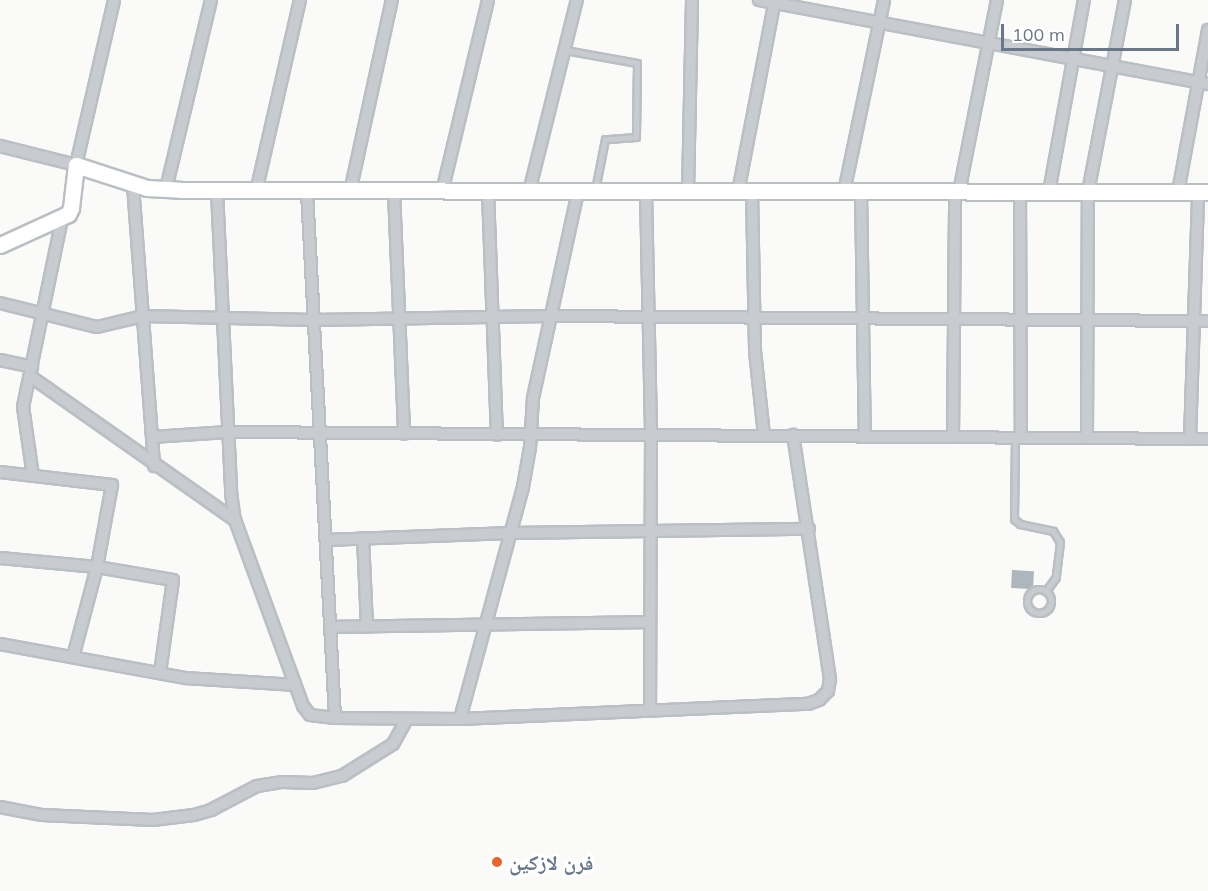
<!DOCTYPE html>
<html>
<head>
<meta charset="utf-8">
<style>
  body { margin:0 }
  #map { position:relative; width:1208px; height:891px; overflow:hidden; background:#fafaf8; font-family:Mulish,"Noto Naskh Arabic",sans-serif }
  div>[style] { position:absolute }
  .building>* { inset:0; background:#aeb6bd; transform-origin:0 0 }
  .roads { filter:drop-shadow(2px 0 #babfc4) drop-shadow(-2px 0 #babfc4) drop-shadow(0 2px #babfc4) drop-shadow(0 -2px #babfc4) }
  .lane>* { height:5px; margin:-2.5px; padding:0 2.5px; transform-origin:2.5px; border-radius:2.5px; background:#c8cbcf }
  .lane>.ring { margin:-2.5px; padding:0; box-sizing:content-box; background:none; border:5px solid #c8cbcf; border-radius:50% }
  .street>* { height:10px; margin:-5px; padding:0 5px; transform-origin:5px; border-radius:5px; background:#c8cbcf }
  .secondary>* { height:15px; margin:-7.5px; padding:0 7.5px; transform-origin:7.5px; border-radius:7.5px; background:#fff }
  .dots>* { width:16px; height:16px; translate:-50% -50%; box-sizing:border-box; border:3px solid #fff; border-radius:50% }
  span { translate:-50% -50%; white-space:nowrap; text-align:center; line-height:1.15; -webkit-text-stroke:6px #fff; paint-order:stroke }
  .poi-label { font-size:21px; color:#68788a; font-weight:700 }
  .left { translate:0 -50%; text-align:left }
  .scale { position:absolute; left:1001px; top:24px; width:178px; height:27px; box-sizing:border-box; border:3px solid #68788a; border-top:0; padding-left:8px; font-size:18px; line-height:21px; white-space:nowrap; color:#68788a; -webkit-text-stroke:4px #fff; paint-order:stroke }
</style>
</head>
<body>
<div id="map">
  <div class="building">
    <div style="left:1012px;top:570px;width:22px;height:18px;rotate:3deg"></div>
  </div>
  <div class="roads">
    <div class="lane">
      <div style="left:565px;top:50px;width:73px;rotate:10.2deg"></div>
      <div style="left:637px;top:63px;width:74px;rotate:90.8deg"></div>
      <div style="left:636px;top:137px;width:31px;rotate:176deg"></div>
      <div style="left:605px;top:139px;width:52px;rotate:101.1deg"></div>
      <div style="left:1015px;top:437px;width:82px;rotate:90.7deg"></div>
      <div style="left:1014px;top:519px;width:8px;rotate:40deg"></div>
      <div style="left:1020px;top:524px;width:34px;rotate:12deg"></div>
      <div style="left:1053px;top:531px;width:13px;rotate:58deg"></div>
      <div style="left:1060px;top:542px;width:35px;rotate:97deg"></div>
      <div style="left:1056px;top:577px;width:17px;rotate:126deg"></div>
      <div class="ring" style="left:1027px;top:589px;width:19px;height:19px"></div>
    </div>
    <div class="street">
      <div style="left:759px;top:0;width:457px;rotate:10.6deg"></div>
      <div style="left:0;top:146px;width:78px;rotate:14deg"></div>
      <div style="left:76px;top:165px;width:169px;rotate:-77deg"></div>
      <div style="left:133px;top:185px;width:282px;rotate:85.7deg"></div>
      <div style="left:166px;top:189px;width:194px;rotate:-76.6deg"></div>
      <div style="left:217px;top:191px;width:302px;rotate:87.3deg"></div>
      <div style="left:231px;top:493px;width:27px;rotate:82deg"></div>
      <div style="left:235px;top:520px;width:198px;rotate:69.9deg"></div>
      <div style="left:303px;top:706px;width:11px;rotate:52deg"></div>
      <div style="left:310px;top:715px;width:25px;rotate:7deg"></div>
      <div style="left:335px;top:718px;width:125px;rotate:0.5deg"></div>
      <div style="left:460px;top:719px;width:348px;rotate:-2.5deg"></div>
      <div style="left:808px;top:704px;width:12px;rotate:-20deg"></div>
      <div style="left:819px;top:700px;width:13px;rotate:-45deg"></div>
      <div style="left:828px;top:691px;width:12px;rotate:-81deg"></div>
      <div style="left:830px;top:679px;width:247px;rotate:-98.6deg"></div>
      <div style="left:256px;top:192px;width:197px;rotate:-77.1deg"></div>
      <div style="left:307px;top:192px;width:527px;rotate:86.95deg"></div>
      <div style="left:350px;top:192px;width:197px;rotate:-77.7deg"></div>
      <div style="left:394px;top:192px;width:242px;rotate:87.6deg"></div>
      <div style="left:442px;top:192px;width:197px;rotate:-76.5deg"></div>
      <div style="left:488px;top:192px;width:243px;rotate:87.9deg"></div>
      <div style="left:529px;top:192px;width:198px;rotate:-76deg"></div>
      <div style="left:646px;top:192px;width:244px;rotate:88.8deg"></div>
      <div style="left:651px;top:436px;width:274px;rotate:90.2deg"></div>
      <div style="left:688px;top:192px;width:192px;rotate:-88.8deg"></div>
      <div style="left:738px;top:192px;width:196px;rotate:-79.1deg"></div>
      <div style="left:752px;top:192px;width:159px;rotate:88.9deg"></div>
      <div style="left:755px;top:351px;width:84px;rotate:83.9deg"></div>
      <div style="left:844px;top:192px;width:196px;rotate:-78.2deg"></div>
      <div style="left:861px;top:192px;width:244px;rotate:89.1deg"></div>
      <div style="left:959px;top:192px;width:196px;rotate:-78.8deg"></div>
      <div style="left:1020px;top:192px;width:245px;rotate:89.8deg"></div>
      <div style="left:1049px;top:192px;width:195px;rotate:-79.7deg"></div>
      <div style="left:1178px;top:192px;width:165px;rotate:-79.5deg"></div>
      <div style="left:0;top:303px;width:100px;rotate:13.9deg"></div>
      <div style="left:97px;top:327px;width:47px;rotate:-13.4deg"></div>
      <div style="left:143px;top:316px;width:171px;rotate:1.3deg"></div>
      <div style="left:314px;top:320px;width:236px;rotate:-1deg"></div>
      <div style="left:550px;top:316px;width:658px;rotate:0.44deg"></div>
      <div style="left:0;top:360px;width:33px;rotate:12deg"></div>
      <div style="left:30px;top:376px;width:251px;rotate:35.1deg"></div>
      <div style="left:152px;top:437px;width:76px;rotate:-3.8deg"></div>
      <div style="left:228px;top:432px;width:980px;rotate:0.41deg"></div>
      <div style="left:953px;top:437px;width:245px;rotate:-89.5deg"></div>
      <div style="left:1087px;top:438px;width:246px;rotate:-89.8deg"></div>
      <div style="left:1088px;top:192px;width:196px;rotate:-79.1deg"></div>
      <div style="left:1190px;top:439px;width:247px;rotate:-88.1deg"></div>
      <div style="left:0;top:472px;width:113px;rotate:6.6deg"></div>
      <div style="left:112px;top:485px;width:83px;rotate:100.4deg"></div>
      <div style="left:97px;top:567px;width:93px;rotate:104.9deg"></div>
      <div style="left:33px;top:476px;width:70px;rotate:-98.2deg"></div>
      <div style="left:23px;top:407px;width:192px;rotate:-78.3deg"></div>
      <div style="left:363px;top:538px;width:89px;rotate:87.4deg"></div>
      <div style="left:326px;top:540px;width:185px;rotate:-2.2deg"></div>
      <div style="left:511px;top:533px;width:298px;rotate:-0.8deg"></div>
      <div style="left:0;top:558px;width:97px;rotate:5.3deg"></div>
      <div style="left:97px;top:567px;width:77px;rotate:9.7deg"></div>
      <div style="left:173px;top:580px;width:94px;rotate:98deg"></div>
      <div style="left:330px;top:627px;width:320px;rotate:-0.9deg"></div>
      <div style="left:0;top:644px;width:189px;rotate:10.4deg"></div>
      <div style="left:186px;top:678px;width:109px;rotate:3.7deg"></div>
      <div style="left:460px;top:719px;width:240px;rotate:-74.8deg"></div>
      <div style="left:523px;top:487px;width:40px;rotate:-80deg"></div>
      <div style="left:530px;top:448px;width:50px;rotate:-86.6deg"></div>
      <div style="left:533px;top:398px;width:211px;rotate:-77.7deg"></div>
      <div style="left:0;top:807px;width:43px;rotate:10.8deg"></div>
      <div style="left:42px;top:815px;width:111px;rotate:2.6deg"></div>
      <div style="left:153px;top:820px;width:41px;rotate:-7deg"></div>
      <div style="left:194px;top:815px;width:18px;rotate:-16deg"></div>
      <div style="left:211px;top:810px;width:52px;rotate:-27.6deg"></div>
      <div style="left:257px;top:786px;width:26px;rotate:-9deg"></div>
      <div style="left:283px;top:782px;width:30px;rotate:2deg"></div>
      <div style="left:313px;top:783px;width:30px;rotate:-14deg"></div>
      <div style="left:342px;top:776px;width:60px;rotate:-32.1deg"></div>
      <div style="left:393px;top:744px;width:29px;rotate:-61deg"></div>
    </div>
    <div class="secondary">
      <div style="left:0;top:245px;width:75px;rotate:-24.5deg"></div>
      <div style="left:68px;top:214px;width:7px;rotate:-63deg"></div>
      <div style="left:71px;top:208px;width:43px;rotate:-83.4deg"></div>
      <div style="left:76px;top:165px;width:75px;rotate:17.9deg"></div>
      <div style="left:147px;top:188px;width:33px;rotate:3deg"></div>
      <div style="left:180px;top:190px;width:1028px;rotate:0.11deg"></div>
    </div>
  </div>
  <div class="dots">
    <div style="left:497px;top:862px;background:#e96429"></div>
  </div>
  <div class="poi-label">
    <span class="left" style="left:509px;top:862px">فرن لازكين</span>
  </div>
  <div class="scale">100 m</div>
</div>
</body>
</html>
